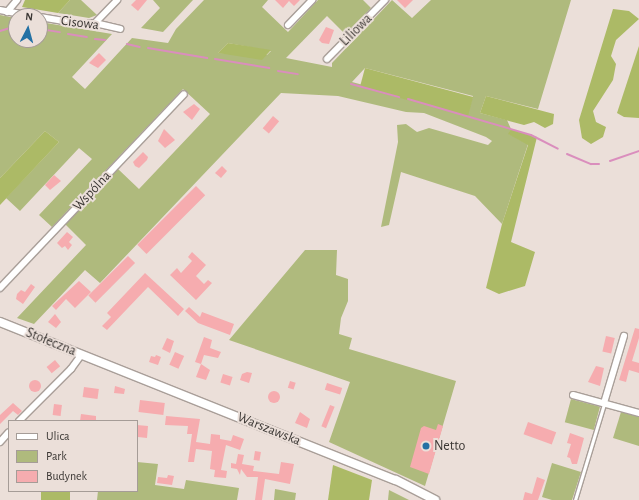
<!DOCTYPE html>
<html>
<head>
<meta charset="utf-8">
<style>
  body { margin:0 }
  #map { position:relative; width:639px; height:500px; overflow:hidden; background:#ebdfd9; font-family:"Alegreya Sans",sans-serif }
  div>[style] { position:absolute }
  .green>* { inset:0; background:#afba7d; transform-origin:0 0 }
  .forest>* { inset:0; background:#acba66; transform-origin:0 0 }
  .stream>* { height:2px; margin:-1px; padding:0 1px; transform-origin:1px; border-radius:1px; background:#da8ebd }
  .building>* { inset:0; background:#f6acaf; transform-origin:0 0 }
  .round { border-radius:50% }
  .roads { filter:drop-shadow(1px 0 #a99f99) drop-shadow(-1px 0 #a99f99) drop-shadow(0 1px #a99f99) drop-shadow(0 -1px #a99f99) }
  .service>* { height:3px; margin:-1.5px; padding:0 1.5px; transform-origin:1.5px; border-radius:1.5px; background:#fff }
  .minor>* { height:6px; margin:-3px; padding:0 3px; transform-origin:3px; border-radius:3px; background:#fff }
  .secondary>* { height:8px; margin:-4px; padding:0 4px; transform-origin:4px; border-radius:4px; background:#fff }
  .dots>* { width:11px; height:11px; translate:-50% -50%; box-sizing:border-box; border:2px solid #ebdfd9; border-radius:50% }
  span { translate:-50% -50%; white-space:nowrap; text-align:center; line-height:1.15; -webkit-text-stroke:4px #ebdfd9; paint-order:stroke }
  .street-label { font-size:14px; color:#3b3734 }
  .poi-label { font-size:14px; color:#3b3734 }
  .left { translate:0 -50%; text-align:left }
  .legend { position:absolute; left:8px; top:420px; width:130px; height:72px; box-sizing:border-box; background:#ebdfd9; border:1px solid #a59c97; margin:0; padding:5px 7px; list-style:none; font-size:12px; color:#3b3734 }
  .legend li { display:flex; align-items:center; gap:8px; height:20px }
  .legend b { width:20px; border:1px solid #a59c97 }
  .north { position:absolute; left:8px; top:8px; width:40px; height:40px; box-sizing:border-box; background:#ebdfd9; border:1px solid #a59c97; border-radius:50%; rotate:6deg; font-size:11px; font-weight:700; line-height:16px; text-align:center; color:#3b3734 }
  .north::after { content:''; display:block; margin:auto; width:14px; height:18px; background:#2471a4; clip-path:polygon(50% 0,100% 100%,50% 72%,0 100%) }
</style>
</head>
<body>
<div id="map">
  <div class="green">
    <div style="clip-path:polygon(70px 0,81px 0,97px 15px,89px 18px,58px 13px)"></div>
    <div style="clip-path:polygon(153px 0,193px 0,163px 32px,141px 28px,160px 8px)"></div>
    <div style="clip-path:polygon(evenodd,204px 0,268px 0,262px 7px,288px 32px,318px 0,363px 0,371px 8px,346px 35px,327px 16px,286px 58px,332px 67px,332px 63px,392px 0,412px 18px,431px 0,571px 0,538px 109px,486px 96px,480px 113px,507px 120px,511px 129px,509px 134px,528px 144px,502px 224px,475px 196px,401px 172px,389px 225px,381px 227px,398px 142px,397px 125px,406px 124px,417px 132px,429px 128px,488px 145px,492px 141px,486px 137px,424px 113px,406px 112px,338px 96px,281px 93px,100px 283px,85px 270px,34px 324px,17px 318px,86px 245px,65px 224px,118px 169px,139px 189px,210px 114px,183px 89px,52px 227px,39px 215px,92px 159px,79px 148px,20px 211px,6px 198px,59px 142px,45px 131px,0 178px,0 15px,16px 18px,16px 40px,40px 40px,40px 22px,112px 34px,72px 77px,85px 89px,132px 38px,168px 43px,176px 29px,204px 0,228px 43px,271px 51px,267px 55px,218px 53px,228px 43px,204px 0,365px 68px,473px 96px,468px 113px,352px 82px,365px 68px)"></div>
    <div style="clip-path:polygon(305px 250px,337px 250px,336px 275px,348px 279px,348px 301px,341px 318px,339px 334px,352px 338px,349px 349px,456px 381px,425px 486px,329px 442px,350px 382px,229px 340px)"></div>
    <div style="left:571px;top:399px;width:30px;height:24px;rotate:15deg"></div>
    <div style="clip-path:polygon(621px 412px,639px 417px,639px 446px,613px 438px)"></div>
    <div style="clip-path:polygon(137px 462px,158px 464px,155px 485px,184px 489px,186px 480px,239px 488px,237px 500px,97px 500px,98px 491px,137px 491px)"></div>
    <div style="clip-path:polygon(552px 463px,581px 472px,572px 500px,552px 500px,542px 497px)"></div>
    <div style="clip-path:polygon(275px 489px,296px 493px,295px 500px,274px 500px)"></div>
    <div style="clip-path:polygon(389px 490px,409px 500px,388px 500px)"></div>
  </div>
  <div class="forest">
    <div style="clip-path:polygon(25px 0,70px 0,58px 13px,22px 7px)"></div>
    <div style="clip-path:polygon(613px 9px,629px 11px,639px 19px,616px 40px,611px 56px,616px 64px,613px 80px,593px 111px,596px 122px,606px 127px,603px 137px,591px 144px,582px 138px,579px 120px)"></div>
    <div style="clip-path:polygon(228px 43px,271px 50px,262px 60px,218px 53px)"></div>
    <div style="clip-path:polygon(639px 46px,639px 118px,624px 117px,617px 113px)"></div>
    <div style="left:365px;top:68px;width:112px;height:20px;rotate:15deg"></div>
    <div style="clip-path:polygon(486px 96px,554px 114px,553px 124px,545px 128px,534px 122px,524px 125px,480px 113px)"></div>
    <div style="clip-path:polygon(511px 129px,537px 137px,511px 242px,535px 252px,525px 286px,499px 294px,486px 288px,502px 224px,528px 145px,508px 134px)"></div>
    <div style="clip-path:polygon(45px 131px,59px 142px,0 205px,0 178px)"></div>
    <div style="clip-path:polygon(333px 465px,372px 480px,369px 500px,328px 500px)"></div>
    <div style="left:41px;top:491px;width:29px;height:9px"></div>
  </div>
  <div class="stream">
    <div style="left:40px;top:29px;width:20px;rotate:9deg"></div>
    <div style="left:0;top:31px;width:17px;rotate:-17deg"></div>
    <div style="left:68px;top:34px;width:19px;rotate:9deg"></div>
    <div style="left:95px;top:39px;width:10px;rotate:6deg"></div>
    <div style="left:127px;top:44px;width:13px;rotate:13deg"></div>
    <div style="left:148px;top:48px;width:60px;rotate:9.6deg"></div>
    <div style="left:215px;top:59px;width:55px;rotate:9.5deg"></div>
    <div style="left:278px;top:71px;width:20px;rotate:9deg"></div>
    <div style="left:351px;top:84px;width:50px;rotate:15.2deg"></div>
    <div style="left:408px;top:99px;width:128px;rotate:16.3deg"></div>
    <div style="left:531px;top:135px;width:30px;rotate:27deg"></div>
    <div style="left:567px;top:154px;width:26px;rotate:23deg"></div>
    <div style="left:591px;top:164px;width:8px"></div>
    <div style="left:610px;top:161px;width:31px;rotate:-19deg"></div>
  </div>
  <div class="building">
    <div style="clip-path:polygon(136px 0,147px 0,138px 11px,131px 5px)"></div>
    <div style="clip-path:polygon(275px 0,300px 0,294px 6px,289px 1px,283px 8px)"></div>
    <div style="clip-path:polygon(397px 0,413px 0,405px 8px)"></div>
    <div style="clip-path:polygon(326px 27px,334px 30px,329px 44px,322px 43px,319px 40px)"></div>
    <div style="clip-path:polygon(99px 53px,106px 60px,98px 68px,89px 63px)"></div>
    <div style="clip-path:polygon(194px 104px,200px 109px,192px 120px,183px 112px)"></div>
    <div style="left:273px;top:116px;width:8px;height:16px;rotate:40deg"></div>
    <div style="clip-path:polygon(164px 129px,175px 140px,165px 148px,158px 141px)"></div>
    <div style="clip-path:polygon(143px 152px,148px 157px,147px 160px,139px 168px,135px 166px,133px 162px)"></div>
    <div style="clip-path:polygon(222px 166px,227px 171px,221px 178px,215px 173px)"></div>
    <div style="clip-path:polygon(54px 175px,61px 181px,50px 190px,45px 185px)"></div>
    <div style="left:196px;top:186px;width:13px;height:83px;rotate:45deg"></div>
    <div style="clip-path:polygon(67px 232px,73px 237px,69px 242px,72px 245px,68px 250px,65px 246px,62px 248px,57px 243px)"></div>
    <div style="clip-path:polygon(192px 252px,206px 265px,196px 276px,204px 284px,208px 280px,212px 283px,196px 300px,170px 275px,177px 268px,181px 273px,192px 261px,188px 257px)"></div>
    <div style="left:128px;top:256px;width:10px;height:56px;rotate:45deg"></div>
    <div style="clip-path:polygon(145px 273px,184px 309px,178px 316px,148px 287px,107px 330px,102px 326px,111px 317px,107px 313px)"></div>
    <div style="clip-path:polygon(79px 281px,91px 292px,75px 308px,66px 299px,56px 310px,52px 306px)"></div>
    <div style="clip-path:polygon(31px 284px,35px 287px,23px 304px,16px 299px,17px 294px,21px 290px,25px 292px)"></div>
    <div style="clip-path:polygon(189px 307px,200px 317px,202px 312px,234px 324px,230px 335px,198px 323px,185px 311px)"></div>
    <div style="clip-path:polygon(55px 314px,61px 322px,56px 328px,48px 322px)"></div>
    <div style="clip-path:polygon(635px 328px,639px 329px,639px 338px,632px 361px,639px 363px,639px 373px,629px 370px,626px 382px,619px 380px)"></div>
    <div style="left:606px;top:336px;width:9px;height:16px;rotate:13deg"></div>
    <div style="clip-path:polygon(204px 337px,212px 340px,210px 348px,221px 352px,218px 358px,204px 355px,201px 364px,195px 362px)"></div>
    <div style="clip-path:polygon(167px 338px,174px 341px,170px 353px,162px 349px)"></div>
    <div style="left:175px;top:352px;width:10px;height:14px;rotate:24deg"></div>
    <div style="clip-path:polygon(156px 355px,161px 357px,158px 365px,149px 362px,151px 356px,155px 357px)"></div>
    <div style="left:55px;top:360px;width:8px;height:11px;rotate:50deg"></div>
    <div style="clip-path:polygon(201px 364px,210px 370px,206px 380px,196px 377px)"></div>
    <div style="clip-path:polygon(596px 366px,604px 368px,600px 386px,588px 382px)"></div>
    <div style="clip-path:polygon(247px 372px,252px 373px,249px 383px,240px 380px,242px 374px)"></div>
    <div style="left:223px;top:374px;width:10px;height:9px;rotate:17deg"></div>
    <div class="round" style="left:29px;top:380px;width:12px;height:12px"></div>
    <div style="left:290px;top:381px;width:6px;height:7px;rotate:18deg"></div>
    <div style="left:327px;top:383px;width:16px;height:7px;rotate:18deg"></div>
    <div style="clip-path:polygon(115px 386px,125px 389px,124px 394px,114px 393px)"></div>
    <div style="left:84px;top:387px;width:15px;height:10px;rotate:8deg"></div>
    <div class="round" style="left:268px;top:391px;width:12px;height:12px"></div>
    <div style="left:140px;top:400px;width:25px;height:12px;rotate:7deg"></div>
    <div style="clip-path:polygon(13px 403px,22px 411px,18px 415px,13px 411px,0 424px,0 415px)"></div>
    <div style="left:54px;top:404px;width:8px;height:11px;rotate:7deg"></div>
    <div style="left:330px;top:405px;width:5px;height:23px;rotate:22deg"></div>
    <div style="clip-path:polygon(300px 412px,310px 419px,307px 428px,295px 423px)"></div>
    <div style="clip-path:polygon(81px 414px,96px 416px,96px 421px,80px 421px)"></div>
    <div style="clip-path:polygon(166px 416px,200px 419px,196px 442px,210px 444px,211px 434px,220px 435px,220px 439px,231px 441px,233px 435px,244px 439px,240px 450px,226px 445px,221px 470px,227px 471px,226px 478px,214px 477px,215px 470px,210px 469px,212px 451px,196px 449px,194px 462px,188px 462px,192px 434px,187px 434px,188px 426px,165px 425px)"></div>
    <div style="left:528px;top:422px;width:30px;height:13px;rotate:20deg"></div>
    <div style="clip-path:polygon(438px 424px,443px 426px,429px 474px,410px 467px,421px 428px,424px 426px,436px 430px)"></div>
    <div style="clip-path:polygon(137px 425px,148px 426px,147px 438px,138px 437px)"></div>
    <div style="clip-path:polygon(570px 433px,584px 438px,577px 464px,572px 464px,570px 458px,567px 457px,571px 444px,567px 443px)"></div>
    <div style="left:255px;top:451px;width:6px;height:9px;rotate:9deg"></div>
    <div style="clip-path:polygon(238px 454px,244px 455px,242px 464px,254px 466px,253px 471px,279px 474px,281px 462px,294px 464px,290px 484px,265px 479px,262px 500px,255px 500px,258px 477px,247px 477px,241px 469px,240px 475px,237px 469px,231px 468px,231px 463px,236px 464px)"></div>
    <div style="clip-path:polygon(168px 475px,174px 476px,172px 485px,157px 483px,158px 477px,167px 478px)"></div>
    <div style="clip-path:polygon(537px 477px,545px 480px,538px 500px,523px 500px,525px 492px,532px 494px)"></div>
  </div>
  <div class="roads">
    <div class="service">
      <div style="left:575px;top:500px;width:100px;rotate:-73.2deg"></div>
    </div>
    <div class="minor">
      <div style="left:0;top:10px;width:33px;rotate:11deg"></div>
      <div style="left:7px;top:12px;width:16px;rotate:-50deg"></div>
      <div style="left:40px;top:17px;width:42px;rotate:9.7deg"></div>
      <div style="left:81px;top:24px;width:14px;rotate:-4deg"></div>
      <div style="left:95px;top:23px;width:26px;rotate:13deg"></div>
      <div style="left:95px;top:23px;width:32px;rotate:-46deg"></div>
      <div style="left:288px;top:25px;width:35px;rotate:-46deg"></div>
      <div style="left:327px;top:59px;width:83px;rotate:-45.5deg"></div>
      <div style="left:0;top:288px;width:267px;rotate:-46.5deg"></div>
      <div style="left:573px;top:395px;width:68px;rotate:15.3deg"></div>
      <div style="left:604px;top:403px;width:70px;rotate:-73.4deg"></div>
      <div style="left:19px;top:421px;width:74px;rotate:-45deg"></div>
      <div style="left:71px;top:369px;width:17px;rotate:-54deg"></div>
      <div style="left:0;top:442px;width:13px;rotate:-48deg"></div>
    </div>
    <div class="secondary">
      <div style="left:0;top:322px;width:426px;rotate:21.8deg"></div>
      <div style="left:396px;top:480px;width:44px;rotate:27.1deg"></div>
    </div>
  </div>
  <div class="dots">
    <div style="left:426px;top:446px;background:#2471a4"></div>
  </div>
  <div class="street-label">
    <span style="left:80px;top:23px;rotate:7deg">Cisowa</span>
    <span style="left:356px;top:30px;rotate:-45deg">Liliowa</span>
    <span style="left:92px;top:191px;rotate:-47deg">Wspólna</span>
    <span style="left:51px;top:342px;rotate:22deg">Stołeczna</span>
    <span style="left:269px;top:429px;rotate:22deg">Warszawska</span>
  </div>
  <div class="poi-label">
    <span class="left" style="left:434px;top:446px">Netto</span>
  </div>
  <ul class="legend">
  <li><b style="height:5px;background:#fff"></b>Ulica</li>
  <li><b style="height:11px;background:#afba7d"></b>Park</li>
  <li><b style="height:11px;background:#f6acaf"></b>Budynek</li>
  </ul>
  <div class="north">N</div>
</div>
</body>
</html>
